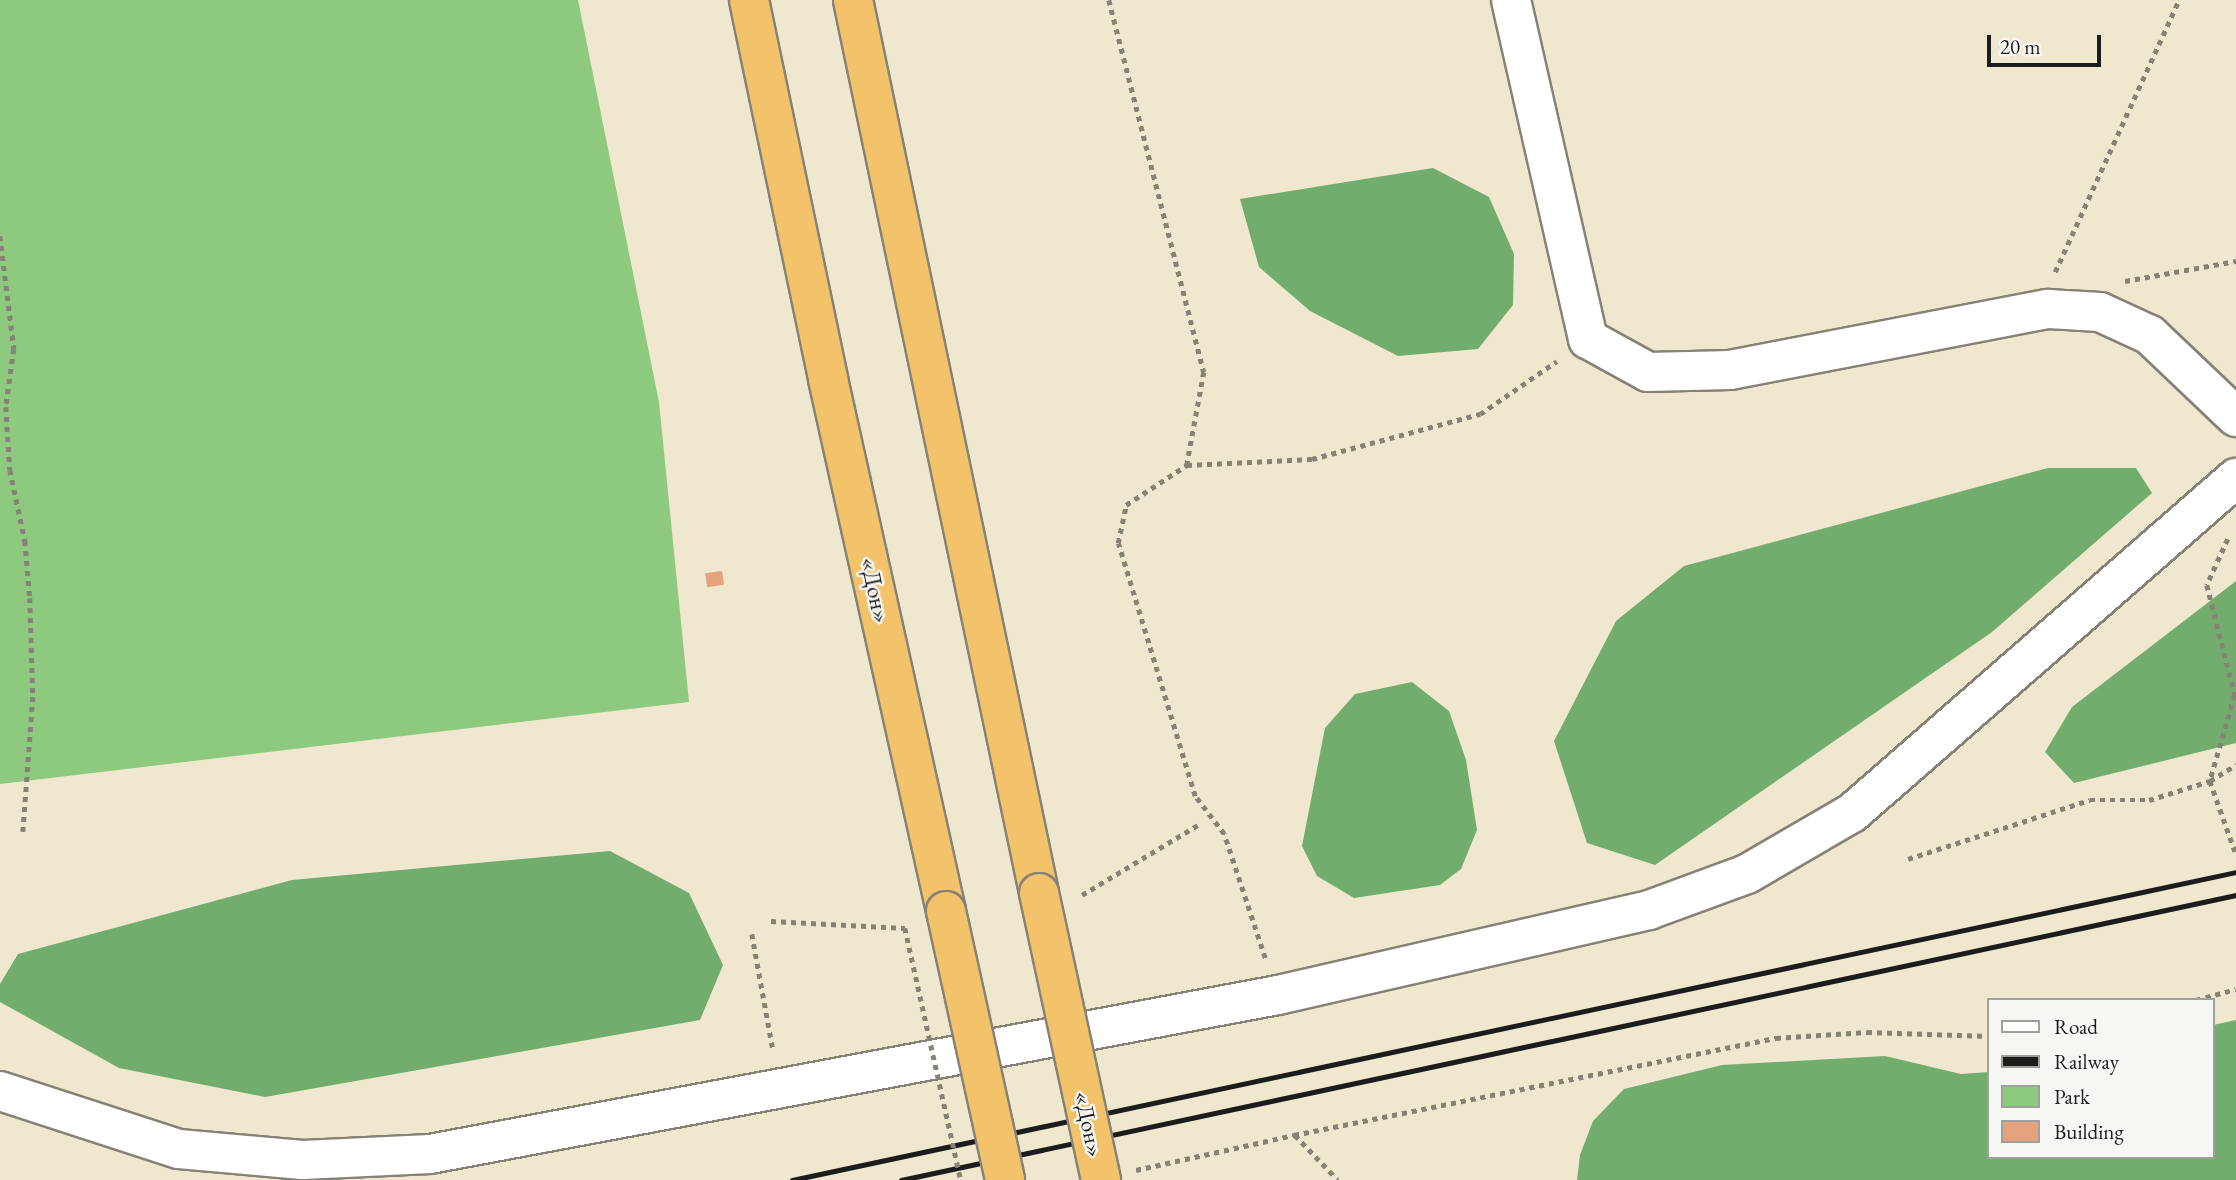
<!DOCTYPE html>
<html>
<head>
<meta charset="utf-8">
<style>
  body { margin:0 }
  #map { position:relative; width:2236px; height:1180px; overflow:hidden; background:#f0e7cf; font-family:"EB Garamond",serif }
  div>[style] { position:absolute }
  .green>* { inset:0; background:#8dc97f }
  .forest>* { inset:0; background:#72ad6e }
  .building>* { inset:0; background:#e5a37d; transform-origin:0 0 }
  .path>* { height:4.5px; margin-top:-2.25px; transform-origin:0; background:repeating-linear-gradient(90deg,#868276 0 5px,transparent 0 10px) }
  .roads { filter:drop-shadow(2px 0 #868276) drop-shadow(-2px 0 #868276) drop-shadow(0 2px #868276) drop-shadow(0 -2px #868276) }
  .street>* { height:38px; margin:-19px; padding:0 19px; transform-origin:19px; border-radius:19px; background:#fff }
  .highway>* { height:38px; margin:-19px; padding:0 19px; transform-origin:19px; border-radius:19px; background:#f2c36a }
  .rail>* { height:5px; margin:-2.5px; padding:0 2.5px; transform-origin:2.5px; border-radius:2.5px; background:#1c1c1c }
  .path-bridge>* { height:4.5px; margin-top:-2.25px; transform-origin:0; background:repeating-linear-gradient(90deg,#868276 0 5px,transparent 0 10px) }
  .bridges { filter:drop-shadow(2px 0 #868276) drop-shadow(-2px 0 #868276) drop-shadow(0 2px #868276) drop-shadow(0 -2px #868276) }
  .highway-bridge>* { height:38px; margin:-19px; padding:0 19px; transform-origin:19px; border-radius:19px; background:#f2c36a }
  span { translate:-50% -50%; white-space:nowrap; text-align:center; line-height:1.15; -webkit-text-stroke:5px #f6f6f2; paint-order:stroke }
  .street-label { font-size:23px; color:#1c1c1c }
  .legend { position:absolute; left:1987px; top:998px; width:228px; height:161px; box-sizing:border-box; background:#f6f6f2; border:2px solid #9f9f9c; margin:0; padding:9px 12px; list-style:none; font-size:21px; color:#1c1c1c }
  .legend li { display:flex; align-items:center; gap:14px; height:35px }
  .legend b { width:35px; border:2px solid #9f9f9c }
  .scale { position:absolute; left:1987px; top:35px; width:114px; height:32px; box-sizing:border-box; border:4px solid #1c1c1c; border-top:0; padding-left:9px; font-size:21px; line-height:24px; white-space:nowrap; color:#1c1c1c; -webkit-text-stroke:5px #f6f6f2; paint-order:stroke }
</style>
</head>
<body>
<div id="map">
  <div class="green">
    <div style="clip-path:polygon(0 0,578px 0,659px 402px,689px 702px,0 784px)"></div>
  </div>
  <div class="forest">
    <div style="clip-path:polygon(1433px 168px,1489px 197px,1514px 254px,1513px 305px,1478px 349px,1398px 356px,1310px 311px,1259px 267px,1240px 199px)"></div>
    <div style="clip-path:polygon(2048px 468px,2136px 468px,2152px 493px,1992px 632px,1655px 865px,1587px 843px,1554px 741px,1616px 621px,1684px 566px)"></div>
    <div style="clip-path:polygon(2236px 581px,2236px 743px,2074px 783px,2045px 752px,2072px 707px)"></div>
    <div style="clip-path:polygon(1412px 682px,1449px 711px,1466px 760px,1477px 830px,1461px 869px,1440px 885px,1354px 898px,1317px 876px,1302px 846px,1325px 728px,1355px 694px)"></div>
    <div style="clip-path:polygon(610px 851px,689px 893px,723px 965px,700px 1020px,265px 1097px,119px 1068px,0 1002px,0 984px,18px 954px,292px 880px)"></div>
    <div style="clip-path:polygon(2236px 1020px,2236px 1180px,1577px 1180px,1580px 1155px,1593px 1121px,1624px 1089px,1722px 1065px,1885px 1056px,1961px 1074px,1989px 1072px,1989px 1157px,2213px 1157px,2213px 1025px)"></div>
  </div>
  <div class="building">
    <div style="left:722px;top:571px;width:14px;height:17px;rotate:82deg"></div>
  </div>
  <div class="path">
    <div style="left:1109px;top:0;width:384px;rotate:75.7deg"></div>
    <div style="left:1204px;top:372px;width:95px;rotate:100.4deg"></div>
    <div style="left:0;top:236px;width:114px;rotate:82.9deg"></div>
    <div style="left:14px;top:349px;width:59px;rotate:97.9deg"></div>
    <div style="left:6px;top:407px;width:63px;rotate:86.4deg"></div>
    <div style="left:10px;top:470px;width:73px;rotate:78.1deg"></div>
    <div style="left:25px;top:541px;width:57px;rotate:85deg"></div>
    <div style="left:30px;top:598px;width:99px;rotate:88.3deg"></div>
    <div style="left:33px;top:697px;width:135px;rotate:94.2deg"></div>
    <div style="left:2055px;top:272px;width:299px;rotate:-65.5deg"></div>
    <div style="left:2125px;top:281px;width:113px;rotate:-10.2deg"></div>
    <div style="left:2228px;top:539px;width:51px;rotate:114.5deg"></div>
    <div style="left:2207px;top:585px;width:114px;rotate:75.7deg"></div>
    <div style="left:2235px;top:695px;width:90px;rotate:106.2deg"></div>
    <div style="left:2210px;top:781px;width:77px;rotate:70.4deg"></div>
    <div style="left:1908px;top:859px;width:191px;rotate:-18deg"></div>
    <div style="left:2090px;top:800px;width:59px"></div>
    <div style="left:2149px;top:800px;width:64px;rotate:-17.3deg"></div>
    <div style="left:2210px;top:781px;width:31px;rotate:-32deg"></div>
    <div style="left:1082px;top:895px;width:135px;rotate:-31.1deg"></div>
    <div style="left:771px;top:921px;width:134px;rotate:3deg"></div>
    <div style="left:752px;top:934px;width:118px;rotate:79.7deg"></div>
    <div style="left:1265px;top:958px;width:131px;rotate:-108.3deg"></div>
    <div style="left:1224px;top:834px;width:48px;rotate:-127.3deg"></div>
    <div style="left:1195px;top:796px;width:264px;rotate:-106.9deg"></div>
    <div style="left:1118px;top:543px;width:39px;rotate:-78deg"></div>
    <div style="left:1126px;top:505px;width:73px;rotate:-33.3deg"></div>
    <div style="left:1187px;top:465px;width:125px;rotate:-2.7deg"></div>
    <div style="left:1312px;top:459px;width:174px;rotate:-15deg"></div>
    <div style="left:1480px;top:414px;width:93px;rotate:-34.5deg"></div>
    <div style="left:2196px;top:1000px;width:41px;rotate:-15.4deg"></div>
    <div style="left:1295px;top:1135px;width:62px;rotate:46.3deg"></div>
    <div style="left:1136px;top:1170px;width:162px;rotate:-12.5deg"></div>
    <div style="left:1294px;top:1135px;width:492px;rotate:-11.4deg"></div>
    <div style="left:1776px;top:1038px;width:91px;rotate:-3.8deg"></div>
    <div style="left:1867px;top:1032px;width:122px;rotate:1.9deg"></div>
  </div>
  <div class="roads">
    <div class="street">
      <div style="left:1511px;top:0;width:348px;rotate:77.2deg"></div>
      <div style="left:1588px;top:339px;width:68px;rotate:28.8deg"></div>
      <div style="left:1648px;top:372px;width:82px;rotate:-1.4deg"></div>
      <div style="left:1730px;top:370px;width:324px;rotate:-10.9deg"></div>
      <div style="left:2048px;top:309px;width:52px;rotate:3.3deg"></div>
      <div style="left:2100px;top:312px;width:55px;rotate:24.7deg"></div>
      <div style="left:2150px;top:335px;width:119px;rotate:43.6deg"></div>
      <div style="left:0;top:1091px;width:188px;rotate:18deg"></div>
      <div style="left:179px;top:1149px;width:124px;rotate:5.1deg"></div>
      <div style="left:303px;top:1160px;width:127px;rotate:-2.7deg"></div>
      <div style="left:430px;top:1154px;width:863px;rotate:-10.62deg"></div>
      <div style="left:1278px;top:995px;width:381px;rotate:-12.9deg"></div>
      <div style="left:1649px;top:910px;width:104px;rotate:-20.2deg"></div>
      <div style="left:1747px;top:874px;width:121px;rotate:-30.2deg"></div>
      <div style="left:1852px;top:813px;width:510px;rotate:-41.1deg"></div>
    </div>
    <div class="highway">
      <div style="left:749px;top:0;width:387px;rotate:78.2deg"></div>
      <div style="left:828px;top:379px;width:545px;rotate:77.49deg"></div>
      <div style="left:853px;top:0;width:912px;rotate:78.23deg"></div>
    </div>
  </div>
  <div class="rail">
    <div style="left:792px;top:1180px;width:1476px;rotate:-12.04deg"></div>
    <div style="left:901px;top:1180px;width:1365px;rotate:-12.05deg"></div>
  </div>
  <div class="path-bridge">
    <div style="left:905px;top:928px;width:258px;rotate:77.5deg"></div>
  </div>
  <div class="bridges">
    <div class="highway-bridge">
      <div style="left:1039px;top:893px;width:294px;rotate:77.8deg"></div>
      <div style="left:946px;top:911px;width:275px;rotate:77.6deg"></div>
    </div>
  </div>
  <div class="street-label">
    <span style="left:875px;top:590px;rotate:78deg">«Дон»</span>
    <span style="left:1089px;top:1124px;rotate:78deg">«Дон»</span>
  </div>
  <ul class="legend">
  <li><b style="height:9px;background:#fff"></b>Road</li>
  <li><b style="height:9px;background:#1c1c1c"></b>Railway</li>
  <li><b style="height:19px;background:#8dc97f"></b>Park</li>
  <li><b style="height:19px;background:#e5a37d"></b>Building</li>
  </ul>
  <div class="scale">20 m</div>
</div>
</body>
</html>
